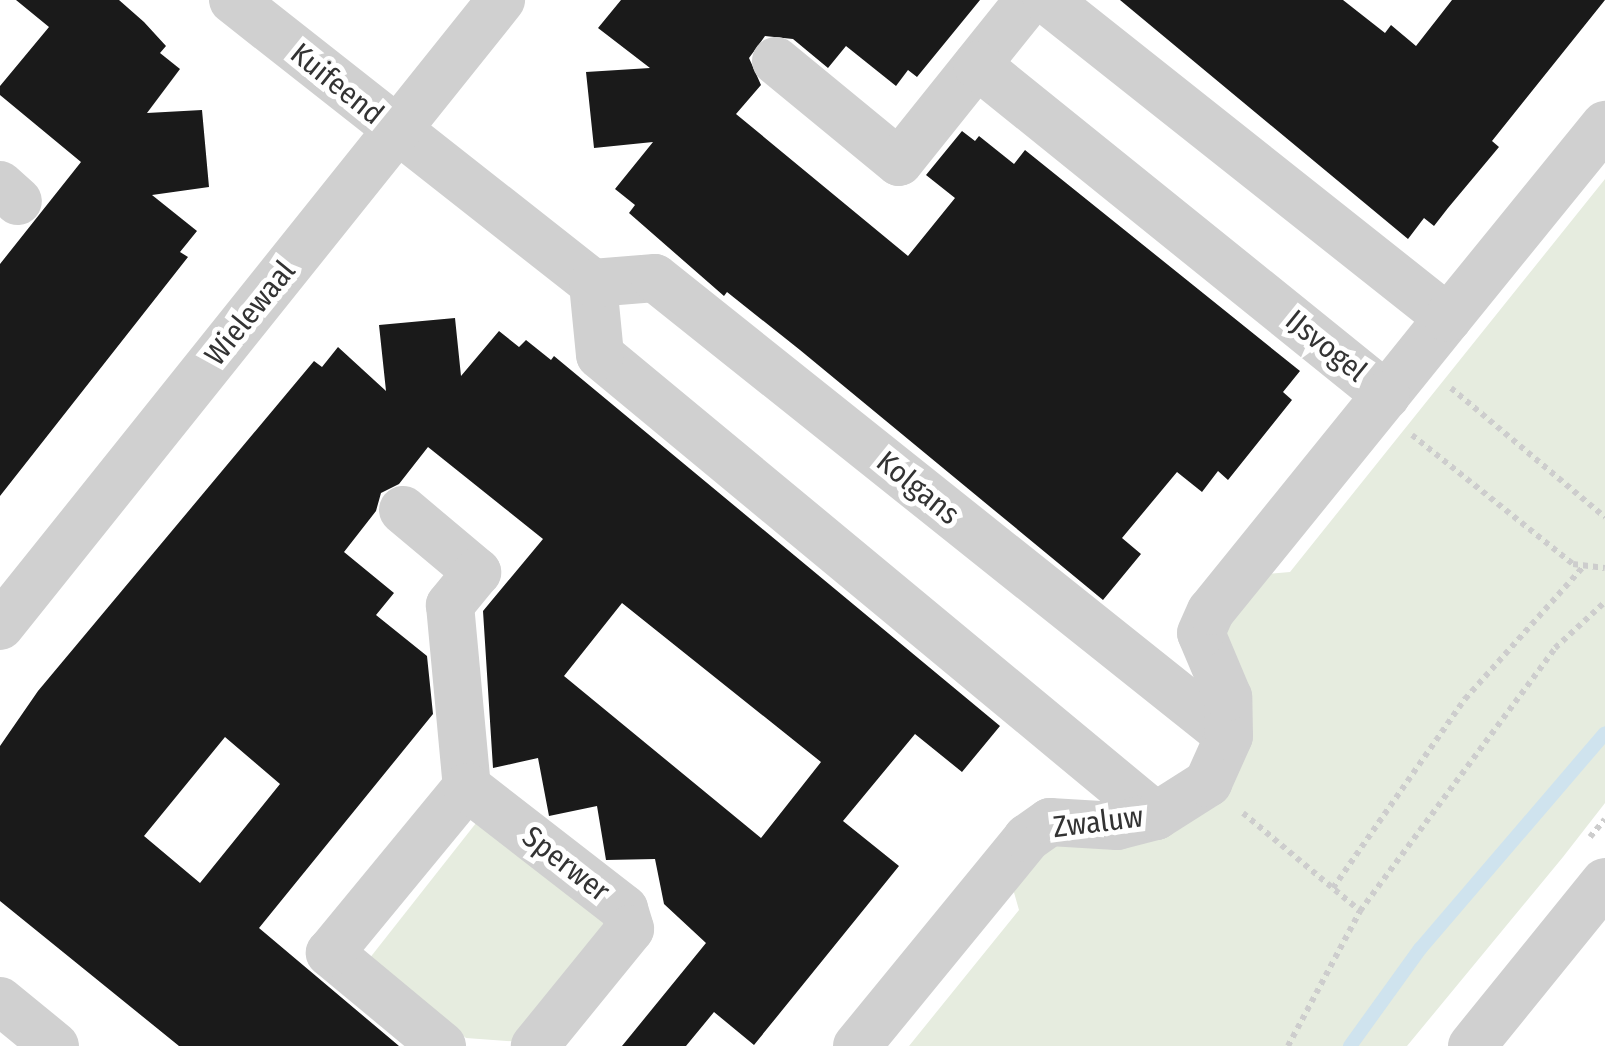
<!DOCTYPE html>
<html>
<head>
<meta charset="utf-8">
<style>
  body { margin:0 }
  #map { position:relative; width:1605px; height:1046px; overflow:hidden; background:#fff; font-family:"Fira Sans Condensed",sans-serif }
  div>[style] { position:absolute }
  .green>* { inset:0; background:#e6ecdf }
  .stream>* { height:14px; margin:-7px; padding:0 7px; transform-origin:7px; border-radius:7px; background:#cfe3ee }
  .building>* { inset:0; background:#1a1a1a }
  .path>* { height:6px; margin-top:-3px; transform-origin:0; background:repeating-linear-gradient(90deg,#cdcdcd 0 5px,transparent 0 10px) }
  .minor>* { height:48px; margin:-24px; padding:0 24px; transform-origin:24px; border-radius:24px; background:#d0d0d0 }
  span { translate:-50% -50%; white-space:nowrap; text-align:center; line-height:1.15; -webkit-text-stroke:10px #fff; paint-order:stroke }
  .street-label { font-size:30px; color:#333 }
</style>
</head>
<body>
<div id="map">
  <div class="green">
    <div style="clip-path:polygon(1605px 179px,1605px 803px,1563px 857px,1407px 1046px,909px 1046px,1019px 910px,1013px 889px,1050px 842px,1221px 795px,1217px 636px,1266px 574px,1290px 572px)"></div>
    <div style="clip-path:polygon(480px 818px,616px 926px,522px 1042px,466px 1038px,369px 959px)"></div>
  </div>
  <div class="stream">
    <div style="left:1350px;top:1046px;width:120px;rotate:-54.2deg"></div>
    <div style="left:1420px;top:949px;width:284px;rotate:-49.4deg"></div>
  </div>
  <div class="building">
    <div style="clip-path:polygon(16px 0,119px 0,144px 22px,166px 46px,160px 53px,180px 69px,147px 113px,202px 110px,209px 187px,152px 195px,197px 231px,180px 252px,188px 257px,0 496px,0 264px,81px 162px,0 95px,0 86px,49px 27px)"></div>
    <div style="clip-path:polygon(621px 0,980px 0,917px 77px,908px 70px,896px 86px,846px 46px,828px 68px,793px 39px,765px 36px,749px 58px,761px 85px,736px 114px,908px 256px,955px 198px,926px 175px,962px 131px,975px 141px,979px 136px,1014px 164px,1025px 150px,1300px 371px,1283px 392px,1292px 400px,1228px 480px,1218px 471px,1202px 492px,1177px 472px,1122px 538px,1141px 554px,1103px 600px,800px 350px,727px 292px,724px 296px,629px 213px,635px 205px,615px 189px,653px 142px,594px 148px,586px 72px,650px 68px,598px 28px)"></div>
    <div style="clip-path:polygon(1120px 0,1343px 0,1385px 33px,1391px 25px,1416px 46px,1452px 0,1605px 0,1492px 141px,1499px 147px,1448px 208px,1434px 226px,1424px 218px,1408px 239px)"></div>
    <div style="clip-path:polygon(evenodd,455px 318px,461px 376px,499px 331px,519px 347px,526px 340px,551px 360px,554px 356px,1000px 726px,962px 772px,915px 734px,843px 821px,899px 866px,754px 1045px,714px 1012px,686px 1046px,622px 1046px,706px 943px,664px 904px,655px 859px,606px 860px,597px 806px,549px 816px,538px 758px,493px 768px,483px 611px,543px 539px,428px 447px,399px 484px,381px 493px,376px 511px,344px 552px,394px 593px,376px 615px,427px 656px,433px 714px,259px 928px,399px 1046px,179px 1046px,0 901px,0 746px,38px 691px,314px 361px,322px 367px,338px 347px,386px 391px,379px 325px,455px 318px,622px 603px,821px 762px,761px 838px,564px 676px,622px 603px,455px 318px,225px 737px,280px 784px,200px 883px,144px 836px,225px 737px)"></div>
  </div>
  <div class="path">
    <div style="left:1451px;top:388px;width:201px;rotate:40deg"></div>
    <div style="left:1412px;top:435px;width:206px;rotate:38.7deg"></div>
    <div style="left:1573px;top:564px;width:32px;rotate:7deg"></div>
    <div style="left:1243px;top:813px;width:153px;rotate:39.9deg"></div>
    <div style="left:1590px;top:837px;width:23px;rotate:-50deg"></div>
    <div style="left:1333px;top:888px;width:231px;rotate:-55.1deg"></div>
    <div style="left:1465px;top:699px;width:180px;rotate:-48.2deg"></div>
    <div style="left:1288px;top:1046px;width:153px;rotate:-61.9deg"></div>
    <div style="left:1360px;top:911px;width:327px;rotate:-53.4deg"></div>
    <div style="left:1555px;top:648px;width:68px;rotate:-42.6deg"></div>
  </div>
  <div class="minor">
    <div style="left:233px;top:0;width:458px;rotate:38.2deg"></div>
    <div style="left:776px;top:61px;width:159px;rotate:39.4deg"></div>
    <div style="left:899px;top:162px;width:208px;rotate:-51.3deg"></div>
    <div style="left:977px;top:65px;width:526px;rotate:38.9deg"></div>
    <div style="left:1386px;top:395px;width:99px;rotate:-51.2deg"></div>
    <div style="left:1448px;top:318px;width:512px;rotate:-141.58deg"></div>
    <div style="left:0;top:185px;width:24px;rotate:42deg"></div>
    <div style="left:1448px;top:318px;width:249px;rotate:-50.9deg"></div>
    <div style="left:403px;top:510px;width:97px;rotate:40deg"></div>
    <div style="left:477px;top:572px;width:43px;rotate:129.3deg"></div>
    <div style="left:450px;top:605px;width:183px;rotate:84.7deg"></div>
    <div style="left:0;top:626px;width:802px;rotate:-51.33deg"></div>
    <div style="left:1156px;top:816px;width:722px;rotate:-140.34deg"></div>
    <div style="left:600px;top:355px;width:72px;rotate:-95.6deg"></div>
    <div style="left:593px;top:283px;width:62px;rotate:-4.6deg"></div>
    <div style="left:655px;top:278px;width:734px;rotate:38.59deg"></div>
    <div style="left:0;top:1001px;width:71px;rotate:39.3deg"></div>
    <div style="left:442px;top:1046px;width:146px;rotate:-140.3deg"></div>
    <div style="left:330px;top:953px;width:215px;rotate:-50.5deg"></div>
    <div style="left:467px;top:787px;width:199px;rotate:37.8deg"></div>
    <div style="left:624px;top:909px;width:21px;rotate:73deg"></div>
    <div style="left:630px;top:929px;width:151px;rotate:129.1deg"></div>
    <div style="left:857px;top:1046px;width:269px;rotate:-50.7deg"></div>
    <div style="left:1027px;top:838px;width:28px;rotate:-35deg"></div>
    <div style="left:1050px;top:822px;width:67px;rotate:3.4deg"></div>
    <div style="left:1117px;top:826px;width:40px;rotate:-14.4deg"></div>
    <div style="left:1156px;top:816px;width:62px;rotate:-32.4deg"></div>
    <div style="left:1208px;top:783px;width:51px;rotate:-65.9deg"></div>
    <div style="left:1229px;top:736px;width:39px;rotate:-91deg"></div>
    <div style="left:1228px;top:697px;width:69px;rotate:-112.9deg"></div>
    <div style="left:1201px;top:633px;width:24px;rotate:-66deg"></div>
    <div style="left:1211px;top:611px;width:278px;rotate:-51deg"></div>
    <div style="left:1472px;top:1046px;width:211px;rotate:-51deg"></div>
  </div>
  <div class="street-label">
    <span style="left:337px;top:84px;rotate:39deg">Kuifeend</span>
    <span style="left:250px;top:313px;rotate:-51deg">Wielewaal</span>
    <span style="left:1326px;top:346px;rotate:39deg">IJsvogel</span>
    <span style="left:918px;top:488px;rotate:39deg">Kolgans</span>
    <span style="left:1098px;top:822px;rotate:-7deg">Zwaluw</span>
    <span style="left:566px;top:864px;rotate:38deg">Sperwer</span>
  </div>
</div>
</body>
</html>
